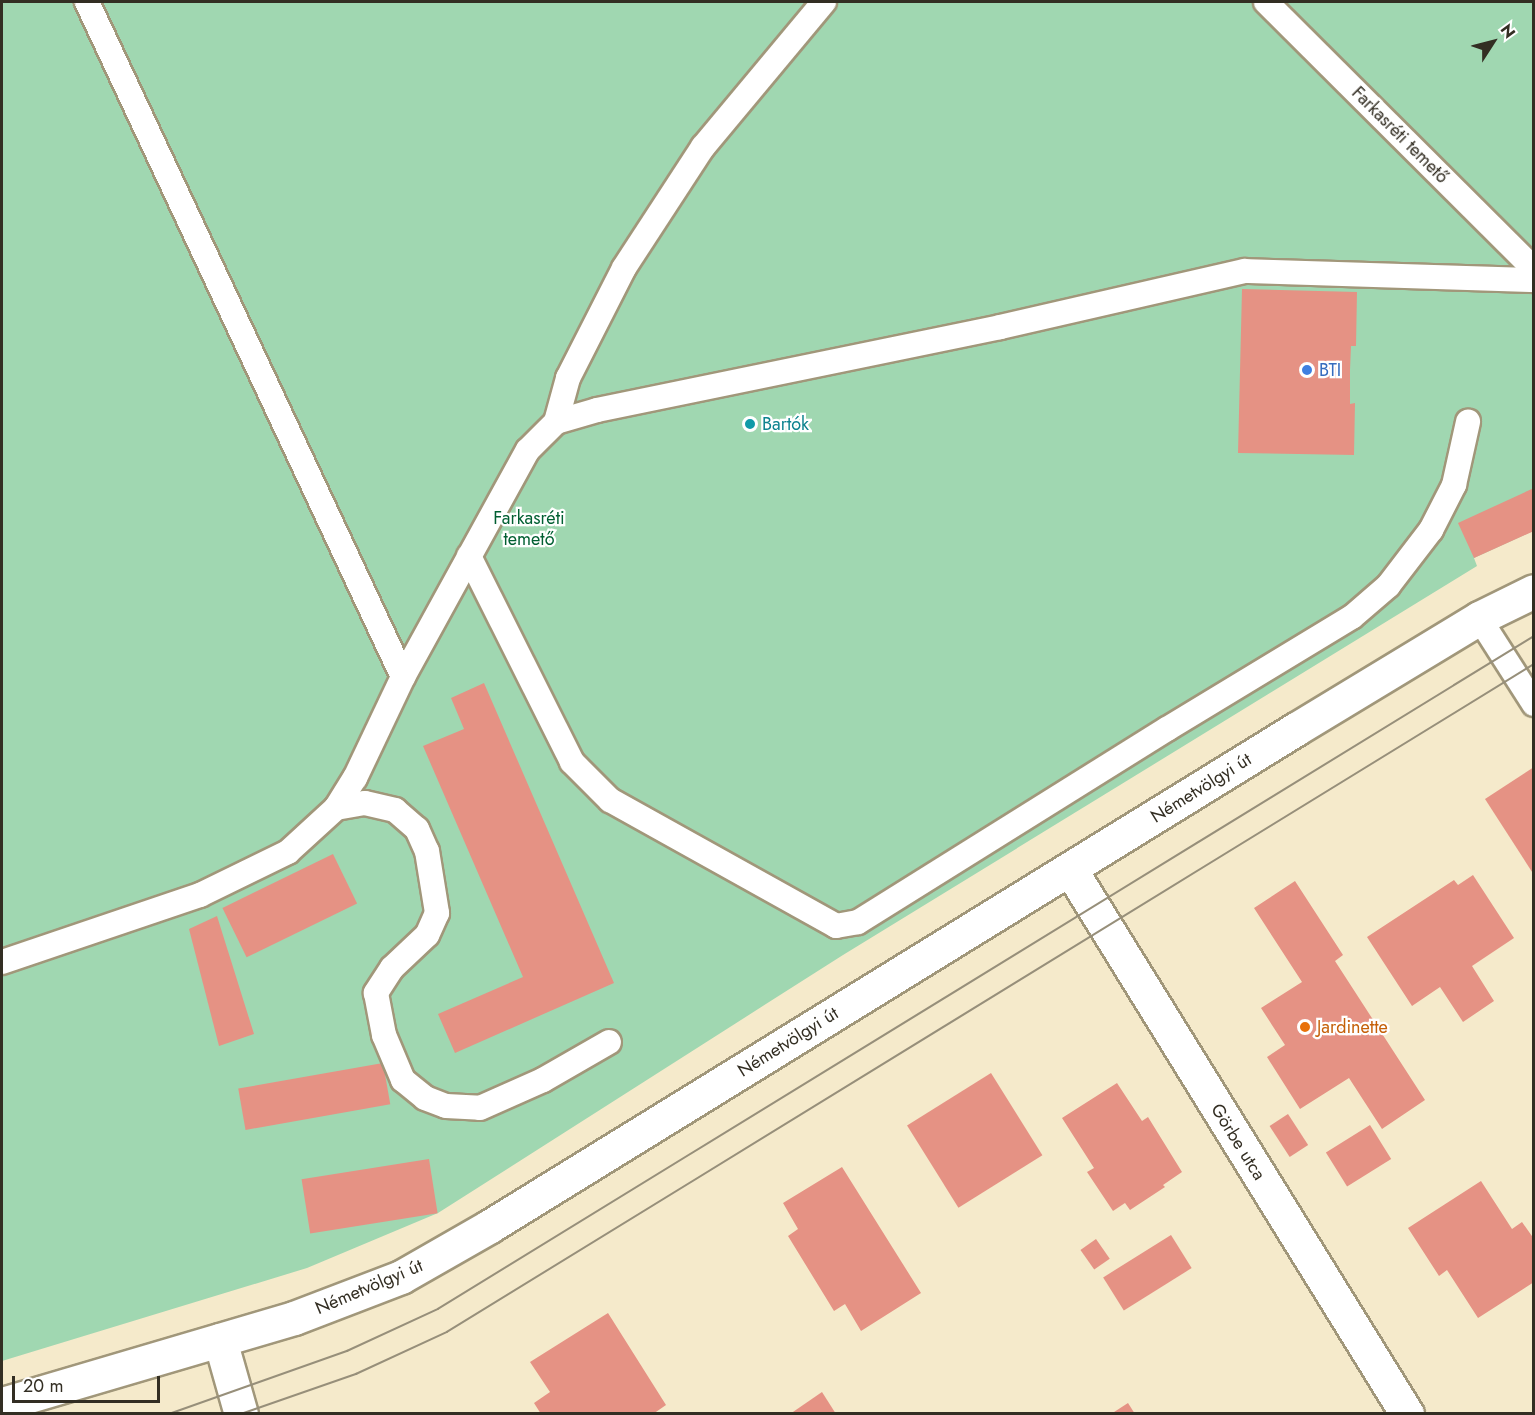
<!DOCTYPE html>
<html>
<head>
<meta charset="utf-8">
<style>
  body { margin:0 }
  #map { position:relative; width:1535px; height:1415px; overflow:hidden; background:#f5eacb; font-family:Jost,sans-serif }
  div>[style] { position:absolute }
  .green>* { inset:0; background:#a0d7b1 }
  .building>* { inset:0; background:#e59284; transform-origin:0 0 }
  .roads { filter:drop-shadow(2px 0 #a1977a) drop-shadow(-2px 0 #a1977a) drop-shadow(0 2px #a1977a) drop-shadow(0 -2px #a1977a) }
  .service>* { height:24px; margin:-12px; padding:0 12px; transform-origin:12px; border-radius:12px; background:#fff }
  .minor>* { height:33px; margin:-16.5px; padding:0 16.5px; transform-origin:16.5px; border-radius:16.5px; background:#fff }
  .tertiary>* { height:33px; margin:-16.5px; padding:0 16.5px; transform-origin:16.5px; border-radius:16.5px; background:#fff }
  .tram>* { height:1.5px; margin:-0.75px; padding:0 0.75px; transform-origin:0.75px; border-radius:0.75px; background:#978f7a }
  .dots>* { width:16px; height:16px; translate:-50% -50%; box-sizing:border-box; border:3px solid #fff; border-radius:50% }
  span { translate:-50% -50%; white-space:nowrap; text-align:center; line-height:1.15; -webkit-text-stroke:4.5px #fff; paint-order:stroke }
  .street-label { font-size:18px; color:#332e23 }
  .shop-label { font-size:18px; color:#366cbe }
  .left { translate:0 -50%; text-align:left }
  .culture-label { font-size:18px; color:#0d838f }
  .park-label { font-size:18px; color:#015f32 }
  .food-label { font-size:18px; color:#c56008 }
  .frame { position:absolute; inset:0; border:3px solid #332e23; pointer-events:none }
  .north { position:absolute; left:1463px; top:12px; width:60px; height:60px; -webkit-text-stroke:4px #fff; paint-order:stroke; rotate:54deg; font-size:16px; font-weight:700; line-height:24px; text-align:center; color:#332e23 }
  .north::after { content:''; display:block; margin:auto; width:21px; height:27px; background:#332e23; clip-path:polygon(50% 0,100% 100%,50% 72%,0 100%) }
  .scale { position:absolute; left:12px; top:1376px; width:148px; height:27px; box-sizing:border-box; border:3px solid #332e23; border-top:0; padding-left:8px; font-size:18px; line-height:21px; white-space:nowrap; color:#332e23; -webkit-text-stroke:4px #fff; paint-order:stroke }
</style>
</head>
<body>
<div id="map">
  <div class="green">
    <div style="clip-path:polygon(2px 2px,1533px 2px,1533px 531px,1474px 558px,1477px 566px,843px 955px,438px 1213px,307px 1268px,2px 1361px)"></div>
  </div>
  <div class="building">
    <div style="clip-path:polygon(1242px 289px,1357px 292px,1356px 346px,1351px 346px,1350px 370px,1350px 404px,1355px 403px,1354px 455px,1238px 453px)"></div>
    <div style="clip-path:polygon(1534px 488px,1534px 531px,1474px 558px,1458px 523px)"></div>
    <div style="clip-path:polygon(484px 683px,614px 983px,455px 1053px,438px 1014px,523px 977px,423px 746px,464px 729px,451px 698px)"></div>
    <div style="clip-path:polygon(1534px 767px,1534px 875px,1485px 799px)"></div>
    <div style="left:333px;top:854px;width:55px;height:123px;rotate:64deg"></div>
    <div style="clip-path:polygon(1473px 875px,1514px 938px,1472px 966px,1494px 1001px,1463px 1022px,1440px 987px,1412px 1006px,1367px 937px,1454px 880px,1458px 885px)"></div>
    <div style="clip-path:polygon(1295px 881px,1343px 955px,1335px 961px,1425px 1100px,1382px 1129px,1349px 1078px,1300px 1109px,1267px 1057px,1285px 1045px,1261px 1008px,1302px 982px,1254px 908px)"></div>
    <div style="clip-path:polygon(217px 916px,254px 1034px,219px 1046px,189px 929px)"></div>
    <div style="left:383px;top:1063px;width:42px;height:147px;rotate:80deg"></div>
    <div style="left:991px;top:1073px;width:97px;height:99px;rotate:58deg"></div>
    <div style="clip-path:polygon(1117px 1083px,1142px 1121px,1148px 1117px,1182px 1172px,1163px 1185px,1165px 1187px,1130px 1210px,1125px 1203px,1113px 1211px,1087px 1172px,1094px 1168px,1062px 1118px)"></div>
    <div style="left:1288px;top:1114px;width:37px;height:22px;rotate:57deg"></div>
    <div style="left:1370px;top:1125px;width:40px;height:52px;rotate:58deg"></div>
    <div style="left:429px;top:1159px;width:55px;height:129px;rotate:81deg"></div>
    <div style="clip-path:polygon(842px 1167px,921px 1293px,861px 1331px,845px 1304px,834px 1311px,788px 1236px,798px 1229px,783px 1203px)"></div>
    <div style="clip-path:polygon(1481px 1181px,1512px 1229px,1522px 1222px,1534px 1239px,1534px 1282px,1478px 1318px,1447px 1270px,1439px 1276px,1408px 1228px)"></div>
    <div style="left:1171px;top:1235px;width:39px;height:80px;rotate:58deg"></div>
    <div style="left:1096px;top:1239px;width:24px;height:19px;rotate:55deg"></div>
    <div style="clip-path:polygon(608px 1313px,666px 1405px,653px 1414px,541px 1414px,534px 1403px,550px 1392px,530px 1362px)"></div>
    <div style="clip-path:polygon(822px 1392px,836px 1414px,790px 1414px)"></div>
    <div style="clip-path:polygon(1128px 1403px,1135px 1414px,1111px 1414px)"></div>
  </div>
  <div class="roads">
    <div class="service">
      <div style="left:87px;top:2px;width:745px;rotate:64.91deg"></div>
      <div style="left:1266px;top:2px;width:378px;rotate:44.9deg"></div>
      <div style="left:556px;top:422px;width:46px;rotate:-74.7deg"></div>
      <div style="left:568px;top:378px;width:123px;rotate:-63deg"></div>
      <div style="left:624px;top:268px;width:145px;rotate:-56.9deg"></div>
      <div style="left:703px;top:147px;width:189px;rotate:-50.2deg"></div>
      <div style="left:469px;top:556px;width:230px;rotate:63.4deg"></div>
      <div style="left:572px;top:762px;width:54px;rotate:45deg"></div>
      <div style="left:610px;top:800px;width:259px;rotate:29.1deg"></div>
      <div style="left:836px;top:926px;width:22px;rotate:-10deg"></div>
      <div style="left:858px;top:922px;width:364px;rotate:-32deg"></div>
      <div style="left:1167px;top:729px;width:216px;rotate:-31.2deg"></div>
      <div style="left:1352px;top:617px;width:48px;rotate:-40.7deg"></div>
      <div style="left:1388px;top:586px;width:71px;rotate:-52.5deg"></div>
      <div style="left:1431px;top:530px;width:51px;rotate:-62.9deg"></div>
      <div style="left:1454px;top:485px;width:65px;rotate:-77.5deg"></div>
      <div style="left:1479px;top:618px;width:102px;rotate:57.4deg"></div>
      <div style="left:336px;top:808px;width:29px;rotate:-10deg"></div>
      <div style="left:365px;top:803px;width:31px;rotate:13deg"></div>
      <div style="left:395px;top:810px;width:29px;rotate:41deg"></div>
      <div style="left:417px;top:829px;width:24px;rotate:66deg"></div>
      <div style="left:427px;top:851px;width:63px;rotate:80.8deg"></div>
      <div style="left:437px;top:913px;width:24px;rotate:114deg"></div>
      <div style="left:427px;top:935px;width:48px;rotate:136.7deg"></div>
      <div style="left:392px;top:968px;width:30px;rotate:123deg"></div>
      <div style="left:376px;top:993px;width:43px;rotate:79.2deg"></div>
      <div style="left:384px;top:1035px;width:49px;rotate:67.1deg"></div>
      <div style="left:403px;top:1080px;width:28px;rotate:39deg"></div>
      <div style="left:425px;top:1098px;width:22px;rotate:21deg"></div>
      <div style="left:446px;top:1106px;width:34px;rotate:3deg"></div>
      <div style="left:480px;top:1108px;width:69px;rotate:-24deg"></div>
      <div style="left:543px;top:1080px;width:76px;rotate:-29.9deg"></div>
      <div style="left:2px;top:962px;width:209px;rotate:-18.7deg"></div>
      <div style="left:200px;top:895px;width:98px;rotate:-26deg"></div>
      <div style="left:288px;top:852px;width:65px;rotate:-42.5deg"></div>
      <div style="left:336px;top:808px;width:36px;rotate:-58deg"></div>
      <div style="left:355px;top:778px;width:112px;rotate:-64.6deg"></div>
      <div style="left:403px;top:677px;width:259px;rotate:-61.2deg"></div>
      <div style="left:528px;top:450px;width:40px;rotate:-45deg"></div>
      <div style="left:556px;top:422px;width:43px;rotate:-16.3deg"></div>
      <div style="left:597px;top:410px;width:411px;rotate:-11.6deg"></div>
      <div style="left:1000px;top:327px;width:251px;rotate:-12.9deg"></div>
      <div style="left:1245px;top:271px;width:289px;rotate:1.8deg"></div>
    </div>
    <div class="minor">
      <div style="left:1070px;top:869px;width:641px;rotate:58.27deg"></div>
      <div style="left:220px;top:1340px;width:77px;rotate:74.2deg"></div>
    </div>
    <div class="tertiary">
      <div style="left:2px;top:1404px;width:304px;rotate:-16.4deg"></div>
      <div style="left:294px;top:1318px;width:115px;rotate:-21deg"></div>
      <div style="left:401px;top:1277px;width:103px;rotate:-29.8deg"></div>
      <div style="left:490px;top:1226px;width:947px;rotate:-31.66deg"></div>
      <div style="left:1296px;top:729px;width:214px;rotate:-31.2deg"></div>
      <div style="left:1479px;top:618px;width:61px;rotate:-26.1deg"></div>
    </div>
  </div>
  <div class="tram">
    <div style="left:169px;top:1414px;width:189px;rotate:-19.5deg"></div>
    <div style="left:347px;top:1351px;width:100px;rotate:-24.8deg"></div>
    <div style="left:438px;top:1309px;width:1286px;rotate:-31.55deg"></div>
    <div style="left:241px;top:1414px;width:122px;rotate:-19.2deg"></div>
    <div style="left:356px;top:1374px;width:100px;rotate:-24.8deg"></div>
    <div style="left:447px;top:1332px;width:1276px;rotate:-31.57deg"></div>
  </div>
  <div class="dots">
    <div style="left:1307px;top:370px;background:#3f7fe0"></div>
    <div style="left:750px;top:424px;background:#0f9aa8"></div>
    <div style="left:1305px;top:1027px;background:#e8710a"></div>
  </div>
  <div class="street-label">
    <span style="left:1400px;top:135px;rotate:45deg">Farkasréti temető</span>
    <span style="left:1201px;top:788px;rotate:-32deg">Németvölgyi út</span>
    <span style="left:788px;top:1042px;rotate:-32deg">Németvölgyi út</span>
    <span style="left:1238px;top:1142px;rotate:58deg">Görbe utca</span>
    <span style="left:369px;top:1287px;rotate:-23deg">Németvölgyi út</span>
  </div>
  <div class="shop-label">
    <span class="left" style="left:1319px;top:370px">BTI</span>
  </div>
  <div class="culture-label">
    <span class="left" style="left:762px;top:424px">Bartók</span>
  </div>
  <div class="park-label">
    <span style="left:529px;top:529px">Farkasréti<br>temető</span>
  </div>
  <div class="food-label">
    <span class="left" style="left:1317px;top:1027px">Jardinette</span>
  </div>
  <div class="frame"></div>
  <div class="north">N</div>
  <div class="scale">20 m</div>
</div>
</body>
</html>
